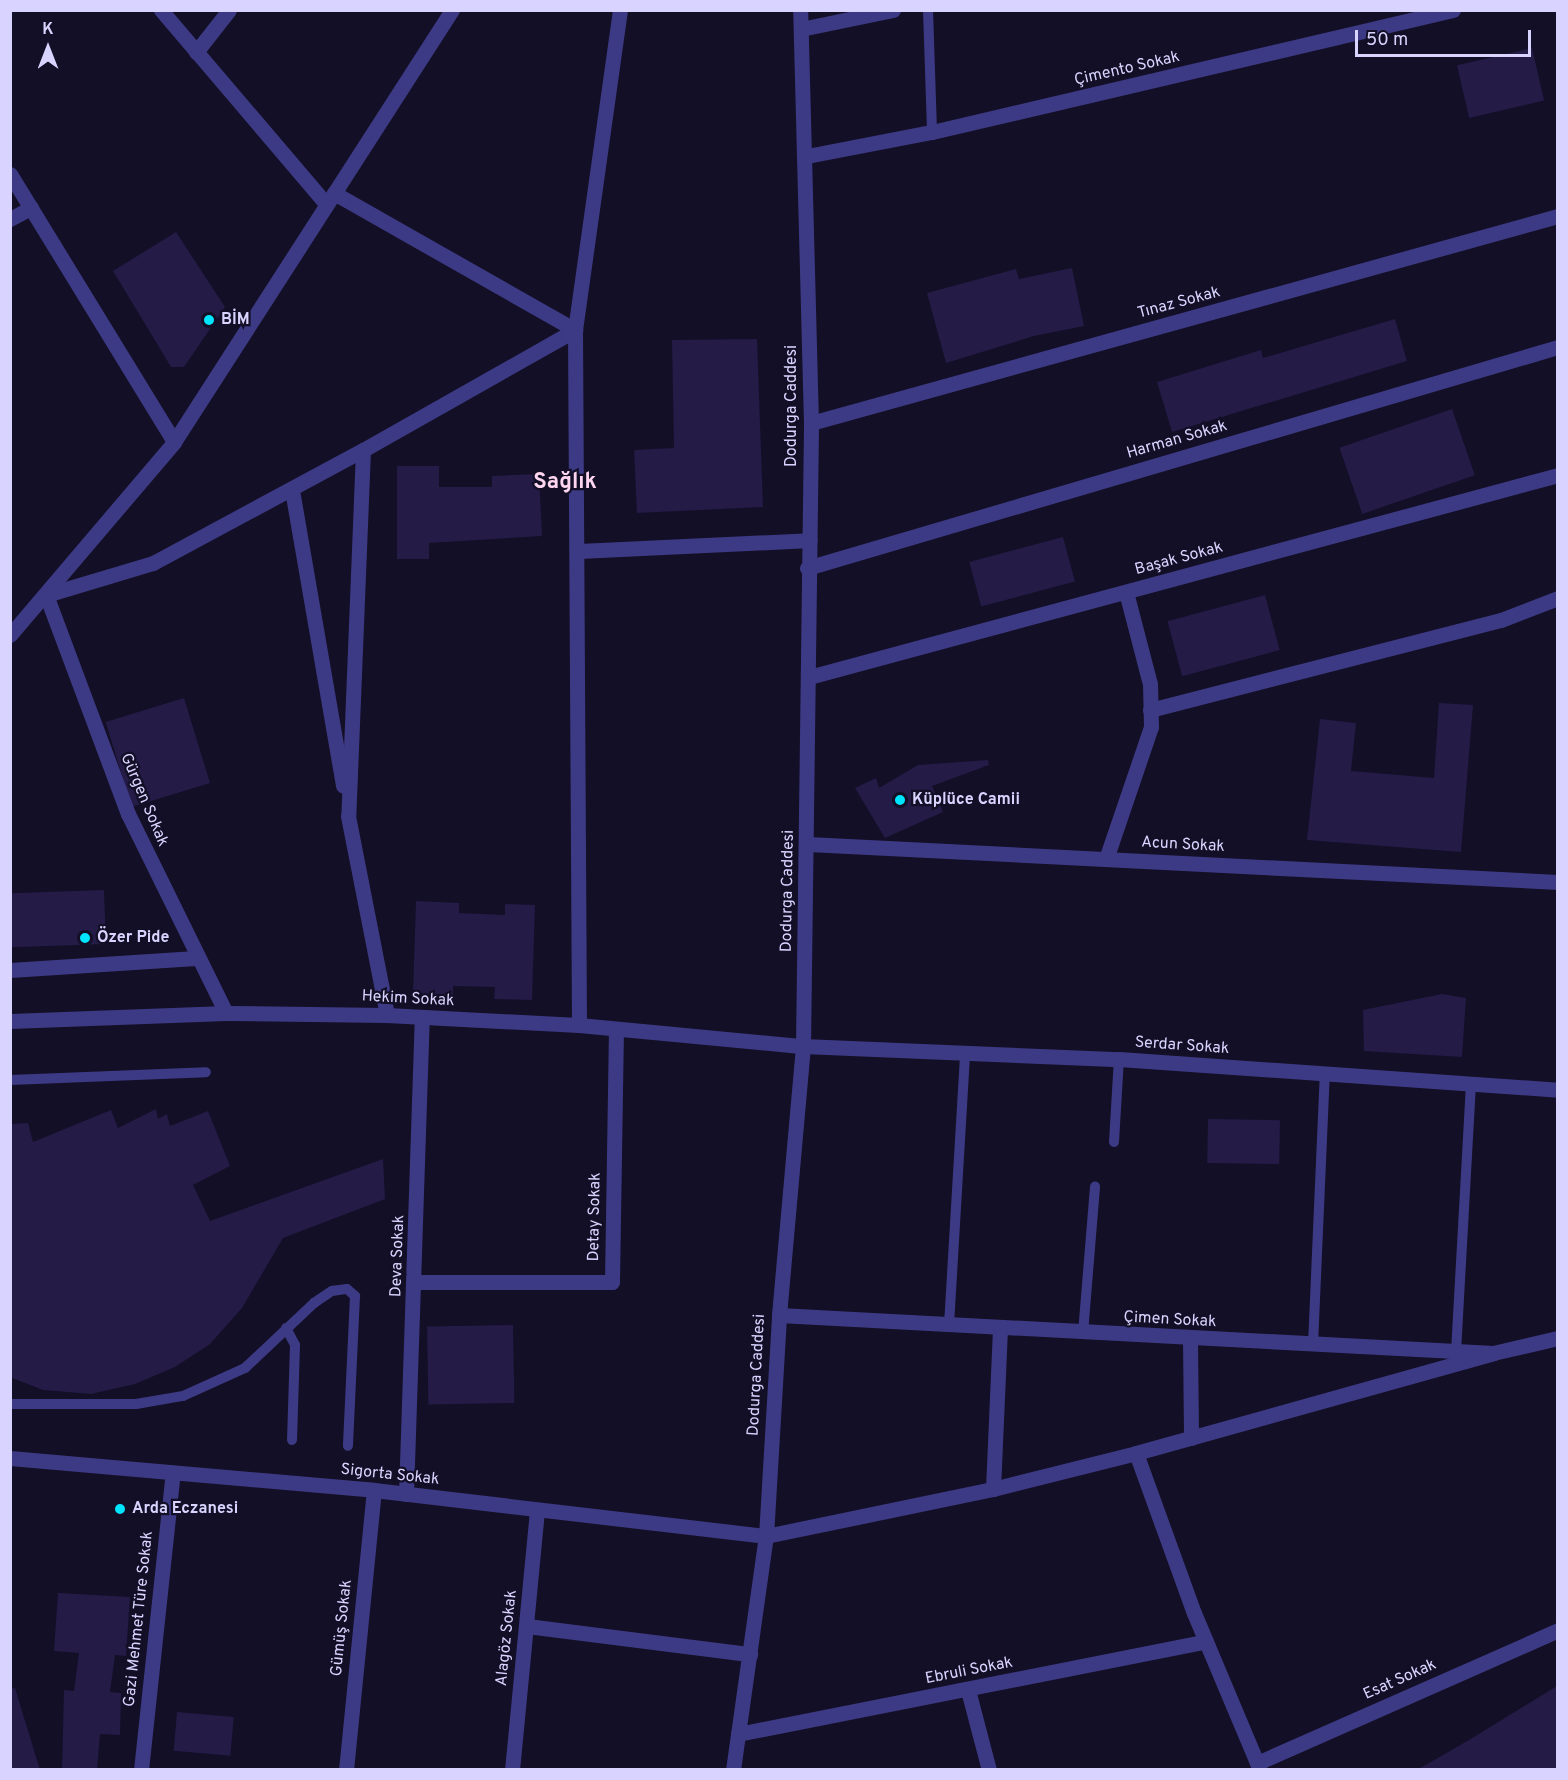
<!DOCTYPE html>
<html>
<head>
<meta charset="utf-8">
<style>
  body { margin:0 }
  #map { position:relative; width:1568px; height:1780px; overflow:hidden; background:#130f26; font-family:Overpass,sans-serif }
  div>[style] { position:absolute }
  .building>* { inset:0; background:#241b47; transform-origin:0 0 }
  .lane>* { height:10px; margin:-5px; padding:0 5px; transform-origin:5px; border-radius:5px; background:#3d3a85 }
  .street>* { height:15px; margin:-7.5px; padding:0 7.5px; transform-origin:7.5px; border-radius:7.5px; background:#3d3a85 }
  .dots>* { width:16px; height:16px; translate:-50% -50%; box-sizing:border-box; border:3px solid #130f26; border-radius:50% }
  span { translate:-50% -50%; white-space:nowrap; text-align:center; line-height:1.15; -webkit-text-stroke:4.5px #130f26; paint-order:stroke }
  .street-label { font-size:16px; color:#d9d4ff }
  .poi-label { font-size:16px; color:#d9d4ff; font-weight:700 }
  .left { translate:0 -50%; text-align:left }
  .district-label { font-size:22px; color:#ffd6f0; font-weight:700 }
  .frame { position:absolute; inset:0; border:12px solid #d9d4ff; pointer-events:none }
  .north { position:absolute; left:18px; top:18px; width:60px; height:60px; -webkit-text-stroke:4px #130f26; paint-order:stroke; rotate:0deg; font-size:16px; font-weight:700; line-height:24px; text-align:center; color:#d9d4ff }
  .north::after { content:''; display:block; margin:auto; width:21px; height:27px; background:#d9d4ff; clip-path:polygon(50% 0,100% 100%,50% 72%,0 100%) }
  .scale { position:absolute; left:1355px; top:30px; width:176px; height:27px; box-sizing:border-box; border:3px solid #d9d4ff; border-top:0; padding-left:8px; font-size:18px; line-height:21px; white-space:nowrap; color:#d9d4ff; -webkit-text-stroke:4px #130f26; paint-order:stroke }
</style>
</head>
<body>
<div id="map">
  <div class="building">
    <div style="left:1532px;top:48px;width:54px;height:77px;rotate:77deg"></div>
    <div style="clip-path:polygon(176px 232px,225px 307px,184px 367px,171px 367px,113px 271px)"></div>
    <div style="clip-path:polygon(1072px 268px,1084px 326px,1034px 336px,946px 363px,927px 293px,1016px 269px,1019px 279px)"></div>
    <div style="clip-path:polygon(1395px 319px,1407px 361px,1172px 432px,1157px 382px,1261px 350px,1263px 358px)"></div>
    <div style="clip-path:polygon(757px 339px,763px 507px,637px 513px,634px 450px,674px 448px,672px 340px)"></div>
    <div style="left:1452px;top:409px;width:70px;height:119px;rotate:71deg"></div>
    <div style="clip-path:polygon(397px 466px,439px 466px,439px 487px,492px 487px,492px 476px,539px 474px,542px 536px,429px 543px,429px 559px,397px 559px)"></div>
    <div style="left:1063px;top:537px;width:46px;height:97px;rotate:75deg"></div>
    <div style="left:1265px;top:595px;width:57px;height:101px;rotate:75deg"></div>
    <div style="left:184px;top:698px;width:89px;height:82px;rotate:73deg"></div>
    <div style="clip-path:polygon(1439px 703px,1473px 705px,1461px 852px,1307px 840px,1320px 719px,1356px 723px,1351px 771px,1434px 778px)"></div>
    <div style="clip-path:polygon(988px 760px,989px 765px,932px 786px,943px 812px,885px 838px,855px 788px,876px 778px,879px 788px,918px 765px)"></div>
    <div style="left:104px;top:890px;width:54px;height:94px;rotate:88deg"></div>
    <div style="clip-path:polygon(416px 901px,459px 903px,459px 913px,505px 915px,505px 904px,535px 905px,532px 1000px,494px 999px,495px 987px,453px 986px,453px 995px,413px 994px)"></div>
    <div style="clip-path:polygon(1442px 994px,1466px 998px,1462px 1057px,1364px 1051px,1363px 1010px)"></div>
    <div style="clip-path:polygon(156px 1109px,158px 1119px,167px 1114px,170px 1126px,208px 1111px,230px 1166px,193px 1185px,210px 1221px,383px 1159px,385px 1199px,283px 1238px,242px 1308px,210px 1344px,175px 1367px,135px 1384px,91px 1394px,43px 1390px,10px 1377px,10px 1124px,28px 1123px,33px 1142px,111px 1110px,118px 1128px)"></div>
    <div style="left:1208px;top:1119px;width:72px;height:44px;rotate:1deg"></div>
    <div style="left:513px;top:1325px;width:78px;height:86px;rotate:89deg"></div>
    <div style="clip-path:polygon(58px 1593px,130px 1597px,126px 1656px,115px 1655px,110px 1692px,121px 1693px,120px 1735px,100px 1734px,97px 1770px,62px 1770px,64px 1690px,74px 1691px,79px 1653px,54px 1651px)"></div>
    <div style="clip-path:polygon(1557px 1686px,1557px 1770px,1417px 1770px,1469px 1740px)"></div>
    <div style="clip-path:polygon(15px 1688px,40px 1770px,10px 1770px,10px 1689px)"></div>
    <div style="left:177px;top:1712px;width:57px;height:39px;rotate:5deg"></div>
  </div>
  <div class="lane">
    <div style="left:928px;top:10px;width:122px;rotate:88.1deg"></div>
    <div style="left:10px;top:1080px;width:196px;rotate:-2.3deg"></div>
    <div style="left:1114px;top:1142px;width:83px;rotate:-86.6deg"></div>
    <div style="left:949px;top:1325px;width:272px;rotate:-86.6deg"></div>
    <div style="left:286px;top:1328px;width:19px;rotate:62deg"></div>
    <div style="left:295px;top:1345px;width:95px;rotate:91.8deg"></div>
    <div style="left:1083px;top:1333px;width:147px;rotate:-85.3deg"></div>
    <div style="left:1313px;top:1345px;width:271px;rotate:-87.5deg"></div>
    <div style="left:1456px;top:1352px;width:268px;rotate:-86.8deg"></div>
    <div style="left:10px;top:1404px;width:126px"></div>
    <div style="left:136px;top:1404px;width:48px;rotate:-9.7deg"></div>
    <div style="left:183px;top:1396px;width:68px;rotate:-24.3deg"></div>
    <div style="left:245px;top:1368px;width:95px;rotate:-43.3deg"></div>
    <div style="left:314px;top:1303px;width:22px;rotate:-34deg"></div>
    <div style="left:332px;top:1291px;width:15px;rotate:-8deg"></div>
    <div style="left:347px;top:1289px;width:11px;rotate:41deg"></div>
    <div style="left:355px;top:1296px;width:150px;rotate:92.7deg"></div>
  </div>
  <div class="street">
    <div style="left:161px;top:10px;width:255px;rotate:49.6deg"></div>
    <div style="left:801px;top:29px;width:94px;rotate:-11.7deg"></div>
    <div style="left:196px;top:52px;width:53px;rotate:-51.8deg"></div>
    <div style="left:807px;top:156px;width:127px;rotate:-10.9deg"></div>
    <div style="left:932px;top:132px;width:535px;rotate:-13.18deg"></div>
    <div style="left:10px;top:174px;width:314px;rotate:58.5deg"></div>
    <div style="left:334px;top:193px;width:277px;rotate:29.6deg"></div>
    <div style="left:10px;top:219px;width:24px;rotate:-28deg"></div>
    <div style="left:811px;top:423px;width:775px;rotate:-15.49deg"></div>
    <div style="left:363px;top:450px;width:244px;rotate:-29.5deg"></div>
    <div style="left:292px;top:490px;width:300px;rotate:80.2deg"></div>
    <div style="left:579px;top:551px;width:231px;rotate:-2.7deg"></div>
    <div style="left:807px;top:568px;width:783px;rotate:-16.4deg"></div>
    <div style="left:10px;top:635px;width:253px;rotate:-49.6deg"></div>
    <div style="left:174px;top:442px;width:514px;rotate:-57.24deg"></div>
    <div style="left:809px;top:677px;width:776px;rotate:-15.09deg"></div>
    <div style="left:1150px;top:710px;width:362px;rotate:-14.4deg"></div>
    <div style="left:1501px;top:620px;width:61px;rotate:-21.1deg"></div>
    <div style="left:808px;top:844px;width:751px;rotate:2.9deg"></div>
    <div style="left:1106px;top:859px;width:139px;rotate:-71.2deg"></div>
    <div style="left:1151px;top:727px;width:43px;rotate:-91.3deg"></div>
    <div style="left:1150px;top:684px;width:95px;rotate:-104.6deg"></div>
    <div style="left:10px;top:970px;width:186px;rotate:-3.7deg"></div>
    <div style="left:226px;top:1013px;width:222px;rotate:-116.2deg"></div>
    <div style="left:128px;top:814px;width:234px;rotate:-110.5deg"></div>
    <div style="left:46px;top:595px;width:112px;rotate:-16.7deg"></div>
    <div style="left:153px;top:563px;width:238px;rotate:-28.3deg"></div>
    <div style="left:363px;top:450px;width:366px;rotate:92.3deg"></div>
    <div style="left:348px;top:816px;width:203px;rotate:78.9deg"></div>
    <div style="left:10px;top:1021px;width:216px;rotate:-2.1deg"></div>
    <div style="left:226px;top:1013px;width:161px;rotate:0.7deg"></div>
    <div style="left:387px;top:1015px;width:192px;rotate:3deg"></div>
    <div style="left:579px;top:1025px;width:225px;rotate:5.4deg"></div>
    <div style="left:803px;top:1046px;width:316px;rotate:2.4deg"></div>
    <div style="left:1119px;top:1059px;width:440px;rotate:4deg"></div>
    <div style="left:579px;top:1025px;width:695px;rotate:-90.33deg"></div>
    <div style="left:575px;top:330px;width:323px;rotate:-82deg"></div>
    <div style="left:416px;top:1282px;width:196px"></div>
    <div style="left:612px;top:1282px;width:253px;rotate:-89.1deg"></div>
    <div style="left:779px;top:1315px;width:715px;rotate:3.05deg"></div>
    <div style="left:1493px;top:1353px;width:67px;rotate:-13deg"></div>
    <div style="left:1190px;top:1339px;width:99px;rotate:89.4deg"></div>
    <div style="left:1136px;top:1453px;width:170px;rotate:70.1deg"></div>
    <div style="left:1194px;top:1613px;width:170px;rotate:67.2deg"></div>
    <div style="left:10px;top:1458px;width:365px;rotate:5deg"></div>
    <div style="left:374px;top:1490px;width:395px;rotate:6.7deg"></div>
    <div style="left:766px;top:1536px;width:232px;rotate:-11.7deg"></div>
    <div style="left:993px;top:1489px;width:147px;rotate:-14.1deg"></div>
    <div style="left:1136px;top:1453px;width:371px;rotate:-15.6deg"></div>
    <div style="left:993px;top:1489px;width:161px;rotate:-87.5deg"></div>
    <div style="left:406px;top:1494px;width:476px;rotate:-88.1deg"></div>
    <div style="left:527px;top:1626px;width:225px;rotate:7.2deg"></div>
    <div style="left:968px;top:1690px;width:83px;rotate:75.3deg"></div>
    <div style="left:738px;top:1734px;width:477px;rotate:-11.2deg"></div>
    <div style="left:1257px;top:1763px;width:329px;rotate:-23.8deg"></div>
    <div style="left:141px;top:1770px;width:299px;rotate:-83.9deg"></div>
    <div style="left:346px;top:1770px;width:281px;rotate:-84.3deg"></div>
    <div style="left:512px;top:1770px;width:261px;rotate:-84.5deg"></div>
    <div style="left:733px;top:1770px;width:236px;rotate:-82deg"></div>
    <div style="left:766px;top:1536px;width:221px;rotate:-86.6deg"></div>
    <div style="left:779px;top:1315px;width:270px;rotate:-84.9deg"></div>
    <div style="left:803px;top:1046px;width:623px;rotate:-89.26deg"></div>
    <div style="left:811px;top:423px;width:413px;rotate:-91.5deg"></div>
  </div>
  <div class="dots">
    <div style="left:209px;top:320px;background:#00e5ff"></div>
    <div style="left:900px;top:800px;background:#00e5ff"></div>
    <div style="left:85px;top:938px;background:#00e5ff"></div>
    <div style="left:120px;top:1509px;background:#00e5ff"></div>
  </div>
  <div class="street-label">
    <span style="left:1127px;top:69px;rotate:-13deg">Çimento Sokak</span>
    <span style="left:1179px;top:303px;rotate:-15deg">Tınaz Sokak</span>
    <span style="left:792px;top:406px;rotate:-90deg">Dodurga Caddesi</span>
    <span style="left:1177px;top:440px;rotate:-16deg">Harman Sokak</span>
    <span style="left:1179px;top:559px;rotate:-15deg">Başak Sokak</span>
    <span style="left:144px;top:800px;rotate:67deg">Gürgen Sokak</span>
    <span style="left:1183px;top:845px;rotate:3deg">Acun Sokak</span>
    <span style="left:788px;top:891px;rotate:-89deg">Dodurga Caddesi</span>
    <span style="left:408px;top:999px;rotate:3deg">Hekim Sokak</span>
    <span style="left:1182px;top:1046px;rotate:4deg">Serdar Sokak</span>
    <span style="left:595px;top:1217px;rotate:-89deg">Detay Sokak</span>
    <span style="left:398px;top:1256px;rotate:-88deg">Deva Sokak</span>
    <span style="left:1170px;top:1320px;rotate:3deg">Çimen Sokak</span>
    <span style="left:757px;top:1375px;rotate:-87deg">Dodurga Caddesi</span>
    <span style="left:390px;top:1475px;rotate:6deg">Sigorta Sokak</span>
    <span style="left:139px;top:1619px;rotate:-84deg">Gazi Mehmet Türe Sokak</span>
    <span style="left:342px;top:1628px;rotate:-84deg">Gümüş Sokak</span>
    <span style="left:507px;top:1638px;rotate:-84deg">Alagöz Sokak</span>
    <span style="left:969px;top:1671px;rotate:-11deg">Ebruli Sokak</span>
    <span style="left:1400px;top:1680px;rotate:-24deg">Esat Sokak</span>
  </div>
  <div class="poi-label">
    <span class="left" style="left:221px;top:320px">BİM</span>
    <span class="left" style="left:912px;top:800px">Küplüce Camii</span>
    <span class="left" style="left:97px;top:938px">Özer Pide</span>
    <span class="left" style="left:132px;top:1509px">Arda Eczanesi</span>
  </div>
  <div class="district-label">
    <span style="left:565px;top:483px">Sağlık</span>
  </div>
  <div class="frame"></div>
  <div class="north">K</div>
  <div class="scale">50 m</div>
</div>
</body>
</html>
